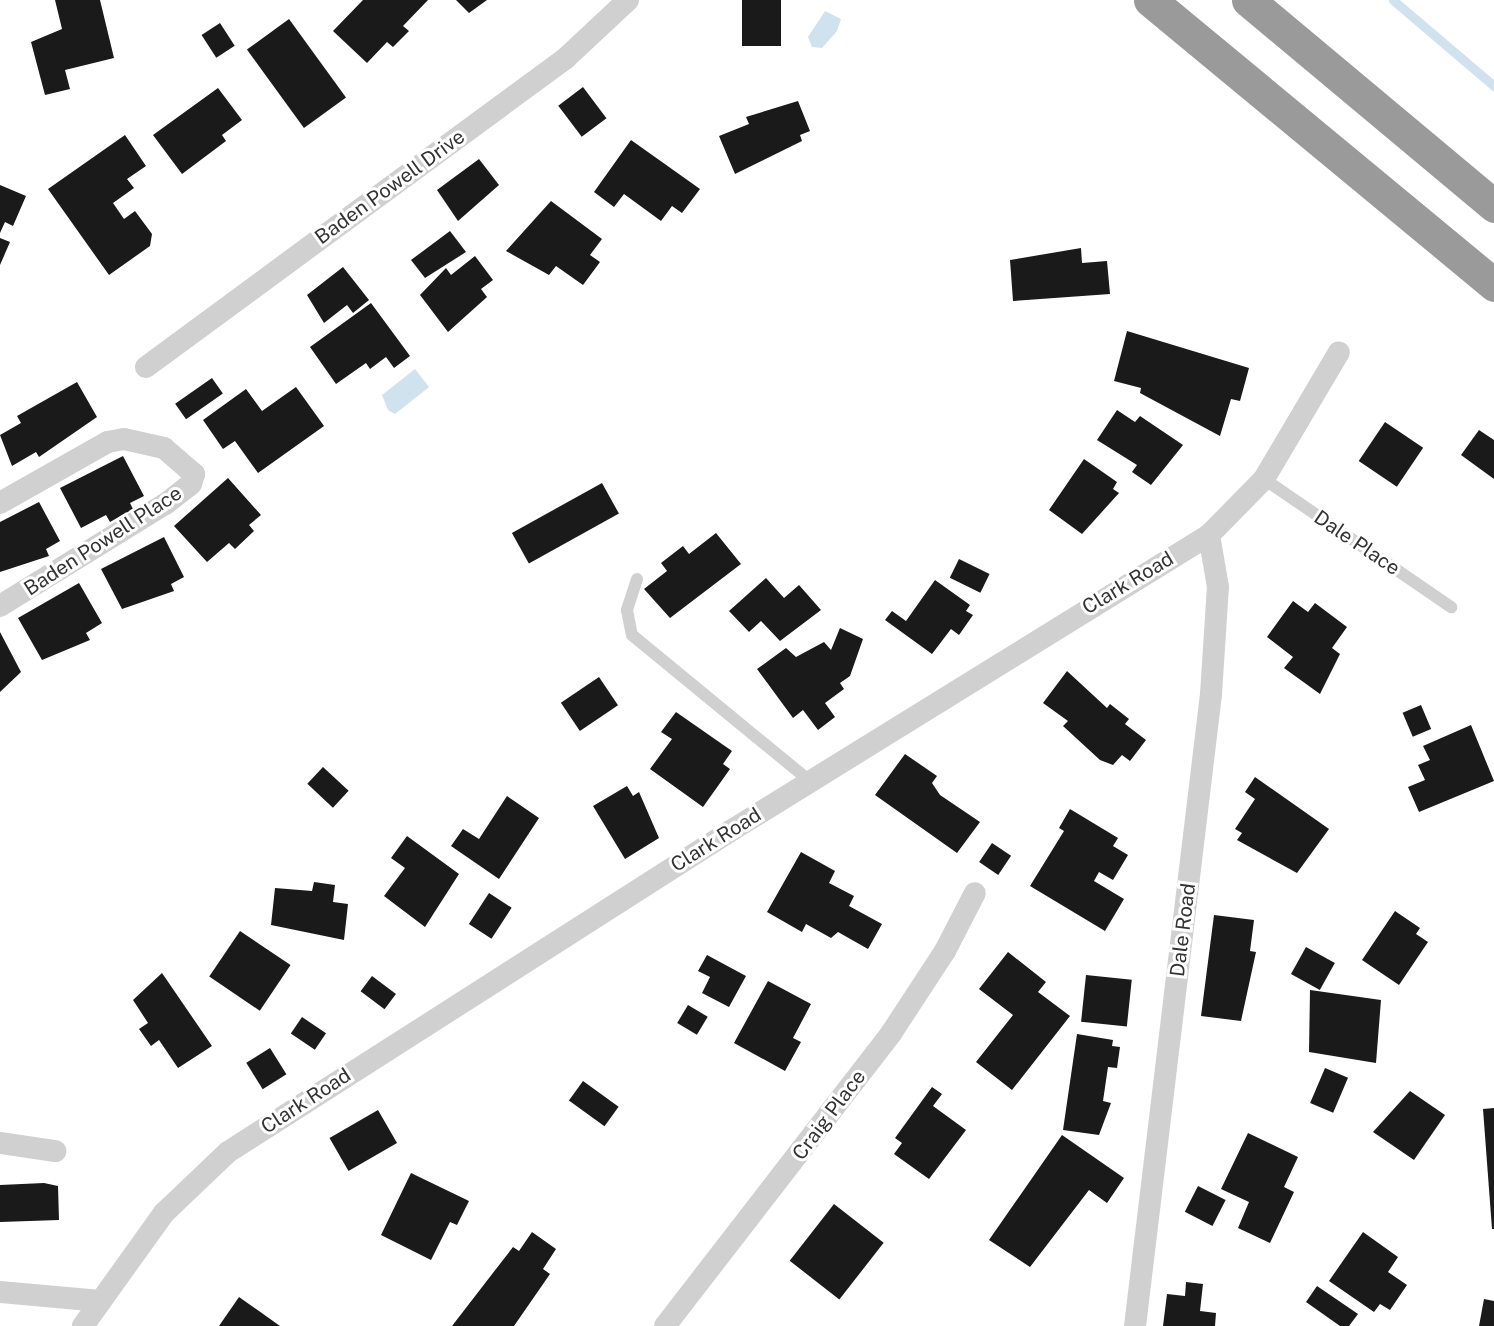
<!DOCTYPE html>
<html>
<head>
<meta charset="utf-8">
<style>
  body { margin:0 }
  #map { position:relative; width:1494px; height:1326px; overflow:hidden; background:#fff; font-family:"Public Sans",sans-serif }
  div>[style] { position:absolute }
  .water>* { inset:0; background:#cfe2ee }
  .stream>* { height:9px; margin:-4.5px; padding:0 4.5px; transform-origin:4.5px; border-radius:4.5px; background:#cfe2ee }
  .building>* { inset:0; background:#1a1a1a; transform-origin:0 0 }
  .service>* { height:12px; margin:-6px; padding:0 6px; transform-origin:6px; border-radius:6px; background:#d0d0d0 }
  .minor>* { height:22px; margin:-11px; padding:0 11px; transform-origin:11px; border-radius:11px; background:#d0d0d0 }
  .motorway>* { height:33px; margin:-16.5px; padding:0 16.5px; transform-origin:16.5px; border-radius:16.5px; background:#9a9a9a }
  span { translate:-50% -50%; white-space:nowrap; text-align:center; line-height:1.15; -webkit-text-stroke:6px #fff; paint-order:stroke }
  .street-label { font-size:20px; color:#333 }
</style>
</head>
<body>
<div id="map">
  <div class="water">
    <div style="clip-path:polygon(825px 11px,841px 19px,837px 31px,822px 48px,812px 47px,808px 37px)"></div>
    <div style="clip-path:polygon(415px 369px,429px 387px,395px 414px,388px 410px,382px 395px)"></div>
  </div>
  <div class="stream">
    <div style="left:1393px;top:0;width:133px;rotate:40.4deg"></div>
  </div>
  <div class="building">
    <div style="clip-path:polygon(55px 0,100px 0,114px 58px,65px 70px,70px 89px,45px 95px,31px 42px,62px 29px)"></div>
    <div style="clip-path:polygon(363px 0,428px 0,403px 26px,409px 31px,393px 47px,387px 42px,367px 63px,333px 31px)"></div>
    <div style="clip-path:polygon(456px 0,487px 0,469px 13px)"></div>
    <div style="left:742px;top:0;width:39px;height:46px"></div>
    <div style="left:289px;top:19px;width:97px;height:52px;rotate:54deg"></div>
    <div style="left:220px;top:23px;width:27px;height:22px;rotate:57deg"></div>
    <div style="left:583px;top:87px;width:39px;height:31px;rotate:53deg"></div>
    <div style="clip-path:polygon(218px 88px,242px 120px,222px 135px,226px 141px,182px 174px,153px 135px)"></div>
    <div style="clip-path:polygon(798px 101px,810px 131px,800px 135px,802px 141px,735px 174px,719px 136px,749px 124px,746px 117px)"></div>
    <div style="clip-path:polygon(125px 135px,146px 166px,127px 179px,134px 188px,113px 203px,124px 219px,135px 211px,152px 234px,150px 246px,109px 275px,48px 189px)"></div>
    <div style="clip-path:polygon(631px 140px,700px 189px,682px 213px,672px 206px,661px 221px,624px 194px,614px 207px,594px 192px)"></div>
    <div style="clip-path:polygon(479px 159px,499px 185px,458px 221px,437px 190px)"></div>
    <div style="clip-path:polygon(0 185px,26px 196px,13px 226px,5px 222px,0 233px)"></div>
    <div style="clip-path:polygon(551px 201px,602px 239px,590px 255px,600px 262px,583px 285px,556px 266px,549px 275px,506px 251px)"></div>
    <div style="clip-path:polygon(450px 231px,466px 252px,425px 278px,411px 260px)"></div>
    <div style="clip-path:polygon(0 238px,10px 242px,0 265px)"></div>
    <div style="clip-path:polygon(1081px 248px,1082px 263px,1107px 261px,1110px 294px,1013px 301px,1010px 260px)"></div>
    <div style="clip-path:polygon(475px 256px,493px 280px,481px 289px,487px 297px,448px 332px,420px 295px,446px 268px,451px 275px)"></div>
    <div style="clip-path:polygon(343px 267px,369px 300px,353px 313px,347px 305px,324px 323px,307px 295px)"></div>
    <div style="clip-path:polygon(371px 303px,410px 356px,394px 368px,386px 357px,370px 369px,366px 363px,336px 384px,310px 347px)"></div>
    <div style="clip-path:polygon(1127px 331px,1249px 368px,1240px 401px,1231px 399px,1220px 436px,1140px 393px,1141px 388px,1114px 381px)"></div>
    <div style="left:212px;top:378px;width:19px;height:45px;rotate:55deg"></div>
    <div style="clip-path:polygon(77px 382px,97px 417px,39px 457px,36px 452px,12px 466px,0 435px,21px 423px,17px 416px)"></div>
    <div style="clip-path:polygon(296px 387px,324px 426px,258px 473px,235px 441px,223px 449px,203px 420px,246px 389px,262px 411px)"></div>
    <div style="clip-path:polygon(1117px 410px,1135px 422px,1140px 416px,1183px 445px,1151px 485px,1132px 472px,1137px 465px,1097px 440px)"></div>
    <div style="left:1385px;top:422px;width:46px;height:47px;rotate:34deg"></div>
    <div style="clip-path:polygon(1479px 430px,1494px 440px,1494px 479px,1461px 455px)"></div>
    <div style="clip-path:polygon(123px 456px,144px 496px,130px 503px,133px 509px,110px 522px,106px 515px,81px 528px,60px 488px)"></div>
    <div style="clip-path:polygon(1084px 459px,1117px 482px,1113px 489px,1119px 493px,1082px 534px,1049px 510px)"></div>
    <div style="clip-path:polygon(228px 478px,261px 515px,249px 525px,254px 531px,235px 549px,229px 543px,207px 562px,174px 526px)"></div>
    <div style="left:602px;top:483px;width:35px;height:103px;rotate:61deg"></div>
    <div style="clip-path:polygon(39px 502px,60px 541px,46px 549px,49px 556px,0 572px,0 522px)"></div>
    <div style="clip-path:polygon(716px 533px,741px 564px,670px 618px,644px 589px,667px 571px,661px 563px,683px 546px,689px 554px)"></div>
    <div style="clip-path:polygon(164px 537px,184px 577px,171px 584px,174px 591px,122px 609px,101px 569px)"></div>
    <div style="left:959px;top:559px;width:34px;height:21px;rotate:26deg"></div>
    <div style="clip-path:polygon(766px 578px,784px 598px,799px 585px,821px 610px,780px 641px,761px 621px,749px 632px,729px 611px)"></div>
    <div style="clip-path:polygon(935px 580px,970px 605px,966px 611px,973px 615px,959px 635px,951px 629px,932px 654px,885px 620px,892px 611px,906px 621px)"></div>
    <div style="clip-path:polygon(79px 583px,102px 623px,86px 633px,90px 640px,42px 660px,18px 618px)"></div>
    <div style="clip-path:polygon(1293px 601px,1308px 612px,1315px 603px,1347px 627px,1332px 648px,1340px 654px,1320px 694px,1284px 668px,1293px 657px,1267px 637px)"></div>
    <div style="clip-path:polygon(840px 628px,863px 639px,850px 676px,840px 683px,844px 689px,825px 703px,835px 717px,818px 730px,803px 710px,793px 718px,757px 669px,786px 648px,796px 657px,824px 642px,831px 650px)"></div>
    <div style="clip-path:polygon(0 632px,21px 672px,0 692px)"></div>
    <div style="clip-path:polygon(1067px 671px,1107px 708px,1110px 704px,1129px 719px,1125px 724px,1146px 740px,1130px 761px,1122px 755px,1113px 765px,1100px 760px,1063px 726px,1068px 721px,1043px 703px)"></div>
    <div style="left:599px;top:677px;width:34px;height:46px;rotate:56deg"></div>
    <div style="left:1421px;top:705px;width:26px;height:20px;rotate:67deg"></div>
    <div style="clip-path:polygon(676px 712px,732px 751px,723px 764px,730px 769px,703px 807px,650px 769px,672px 739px,661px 732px)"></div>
    <div style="clip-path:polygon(1471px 725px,1494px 781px,1419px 812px,1408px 787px,1425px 780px,1418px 765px,1430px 760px,1423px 746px)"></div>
    <div style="clip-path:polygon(905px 754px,937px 776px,932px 783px,940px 795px,980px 822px,957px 853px,875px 795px)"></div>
    <div style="left:323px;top:767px;width:35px;height:23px;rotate:43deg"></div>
    <div style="clip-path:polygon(1255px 777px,1329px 829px,1297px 873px,1237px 840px,1242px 833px,1235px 829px,1255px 799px,1245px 792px)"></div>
    <div style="clip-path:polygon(627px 786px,633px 796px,639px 792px,659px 838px,625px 859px,593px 806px)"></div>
    <div style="clip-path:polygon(507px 796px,539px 818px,499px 879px,451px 846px,463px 829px,479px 839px)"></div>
    <div style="clip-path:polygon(1070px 809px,1118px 838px,1113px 846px,1128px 855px,1113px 880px,1099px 872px,1094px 881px,1124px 899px,1105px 931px,1030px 886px,1064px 831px,1059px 828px)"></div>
    <div style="clip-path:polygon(407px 836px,459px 874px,425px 927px,384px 896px,405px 868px,391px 858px)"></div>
    <div style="left:992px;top:843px;width:23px;height:23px;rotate:34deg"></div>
    <div style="clip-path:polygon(801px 852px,835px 871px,829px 883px,854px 896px,849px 906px,882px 924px,868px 949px,838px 932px,831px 938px,806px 924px,802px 932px,767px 912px)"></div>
    <div style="clip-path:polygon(314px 882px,335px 885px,333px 902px,348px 904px,344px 940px,271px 925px,275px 888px,312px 891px)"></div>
    <div style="left:489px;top:893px;width:27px;height:37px;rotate:33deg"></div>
    <div style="clip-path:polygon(1395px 911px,1420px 928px,1416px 934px,1428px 942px,1399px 985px,1362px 960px)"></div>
    <div style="clip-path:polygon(1214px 915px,1254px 920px,1250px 951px,1256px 952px,1241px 1021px,1201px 1016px)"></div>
    <div style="left:240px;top:931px;width:61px;height:55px;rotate:34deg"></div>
    <div style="left:1306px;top:947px;width:33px;height:31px;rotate:29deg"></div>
    <div style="clip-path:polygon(1008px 952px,1046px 982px,1038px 992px,1070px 1016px,1012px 1090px,976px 1062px,1013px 1015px,979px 989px)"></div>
    <div style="clip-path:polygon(707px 955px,746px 976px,729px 1007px,702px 993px,710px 977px,698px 971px)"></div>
    <div style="clip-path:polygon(162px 973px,212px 1046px,178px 1068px,159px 1040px,151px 1046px,139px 1029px,148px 1023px,133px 1000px)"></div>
    <div style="left:1086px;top:975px;width:46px;height:47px;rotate:6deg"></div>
    <div style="left:372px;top:976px;width:30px;height:19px;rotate:37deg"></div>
    <div style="clip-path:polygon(768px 981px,811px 1004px,793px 1038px,801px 1042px,785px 1071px,734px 1043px)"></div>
    <div style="clip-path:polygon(1310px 990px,1381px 1000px,1376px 1063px,1309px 1052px)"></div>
    <div style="left:688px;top:1005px;width:23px;height:21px;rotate:31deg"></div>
    <div style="left:302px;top:1017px;width:29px;height:20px;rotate:34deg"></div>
    <div style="clip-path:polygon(1077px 1034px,1113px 1040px,1112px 1046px,1120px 1047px,1117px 1068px,1108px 1067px,1103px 1101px,1111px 1103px,1099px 1135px,1063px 1130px)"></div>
    <div style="left:270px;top:1048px;width:31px;height:28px;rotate:58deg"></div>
    <div style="left:1325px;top:1068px;width:25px;height:38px;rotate:23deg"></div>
    <div style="left:583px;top:1081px;width:44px;height:24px;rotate:36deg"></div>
    <div style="clip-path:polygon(932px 1087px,942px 1094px,933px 1106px,966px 1130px,929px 1179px,894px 1154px,902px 1143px,895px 1138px)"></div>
    <div style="clip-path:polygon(1410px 1091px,1445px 1115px,1414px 1160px,1373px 1132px)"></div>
    <div style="clip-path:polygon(1494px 1108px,1494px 1229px,1492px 1229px,1483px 1109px)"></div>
    <div style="left:378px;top:1110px;width:38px;height:56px;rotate:60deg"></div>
    <div style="clip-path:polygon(1248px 1133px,1298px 1157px,1284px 1187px,1294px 1192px,1270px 1243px,1238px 1228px,1249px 1202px,1221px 1189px)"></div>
    <div style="clip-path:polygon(1062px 1135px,1124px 1178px,1107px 1203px,1089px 1190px,1030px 1267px,989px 1240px)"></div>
    <div style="clip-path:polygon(411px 1173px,469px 1201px,457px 1225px,450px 1222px,431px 1260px,381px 1235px)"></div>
    <div style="clip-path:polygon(44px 1183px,58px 1186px,59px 1220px,0 1222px,0 1185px)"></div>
    <div style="left:1198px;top:1186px;width:31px;height:29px;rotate:27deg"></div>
    <div style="left:834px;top:1204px;width:63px;height:72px;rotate:38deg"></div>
    <div style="clip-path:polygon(532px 1232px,556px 1249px,543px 1269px,550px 1274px,514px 1326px,452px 1326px,513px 1247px,519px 1251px)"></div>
    <div style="clip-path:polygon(1363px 1232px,1398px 1257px,1388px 1272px,1407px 1285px,1390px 1310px,1380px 1304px,1374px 1312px,1329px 1281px)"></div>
    <div style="clip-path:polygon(1186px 1282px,1203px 1284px,1200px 1311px,1216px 1313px,1215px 1326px,1163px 1326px,1167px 1294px,1185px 1296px)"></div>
    <div style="clip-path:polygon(1317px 1286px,1358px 1314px,1349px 1326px,1340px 1326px,1306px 1302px)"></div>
    <div style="clip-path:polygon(239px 1297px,280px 1326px,219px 1326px)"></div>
    <div style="clip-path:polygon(1484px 1299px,1494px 1301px,1494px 1326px,1479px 1326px)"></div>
  </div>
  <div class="service">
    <div style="left:1264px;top:479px;width:227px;rotate:34.4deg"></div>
    <div style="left:637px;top:579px;width:33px;rotate:108deg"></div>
    <div style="left:627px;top:610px;width:25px;rotate:79deg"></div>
    <div style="left:632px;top:635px;width:230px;rotate:39.4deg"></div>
  </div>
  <div class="minor">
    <div style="left:146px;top:367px;width:521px;rotate:-36.34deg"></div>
    <div style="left:566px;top:58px;width:85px;rotate:-43.1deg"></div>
    <div style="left:0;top:503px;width:124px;rotate:-29.5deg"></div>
    <div style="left:108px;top:442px;width:16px;rotate:-11deg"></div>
    <div style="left:124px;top:439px;width:41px;rotate:12.7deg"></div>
    <div style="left:164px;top:448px;width:40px;rotate:41deg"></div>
    <div style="left:194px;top:474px;width:10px;rotate:107deg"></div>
    <div style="left:191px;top:484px;width:33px;rotate:142deg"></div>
    <div style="left:165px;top:504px;width:194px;rotate:148.3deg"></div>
    <div style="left:0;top:1143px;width:56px;rotate:8.3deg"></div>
    <div style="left:0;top:1292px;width:101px;rotate:5.1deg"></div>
    <div style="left:83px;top:1326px;width:139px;rotate:-54.4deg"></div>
    <div style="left:164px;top:1213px;width:88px;rotate:-43.6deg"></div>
    <div style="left:228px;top:1152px;width:598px;rotate:-32.57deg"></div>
    <div style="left:732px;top:830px;width:561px;rotate:-31.73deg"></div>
    <div style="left:1209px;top:535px;width:78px;rotate:-45.5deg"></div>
    <div style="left:1264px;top:479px;width:147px;rotate:-59.4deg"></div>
    <div style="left:665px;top:1326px;width:371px;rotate:-52.3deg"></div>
    <div style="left:892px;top:1032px;width:97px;rotate:-56.8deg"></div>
    <div style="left:945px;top:951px;width:65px;rotate:-62.7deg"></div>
    <div style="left:1135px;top:1326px;width:637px;rotate:-83.14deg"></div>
    <div style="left:1211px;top:694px;width:107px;rotate:-86.3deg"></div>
    <div style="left:1218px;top:587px;width:53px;rotate:-99.8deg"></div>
  </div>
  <div class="motorway">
    <div style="left:1150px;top:0;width:447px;rotate:39.6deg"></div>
    <div style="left:1248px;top:0;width:321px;rotate:39.9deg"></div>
  </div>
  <div class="street-label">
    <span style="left:390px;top:187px;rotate:-36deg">Baden Powell Drive</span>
    <span style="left:103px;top:541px;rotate:-33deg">Baden Powell Place</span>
    <span style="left:1357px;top:543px;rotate:34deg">Dale Place</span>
    <span style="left:1128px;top:583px;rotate:-31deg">Clark Road</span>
    <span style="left:716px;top:840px;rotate:-32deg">Clark Road</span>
    <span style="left:1183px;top:930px;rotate:-83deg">Dale Road</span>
    <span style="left:306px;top:1101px;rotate:-33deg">Clark Road</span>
    <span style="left:829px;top:1115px;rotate:-53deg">Craig Place</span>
  </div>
</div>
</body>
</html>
